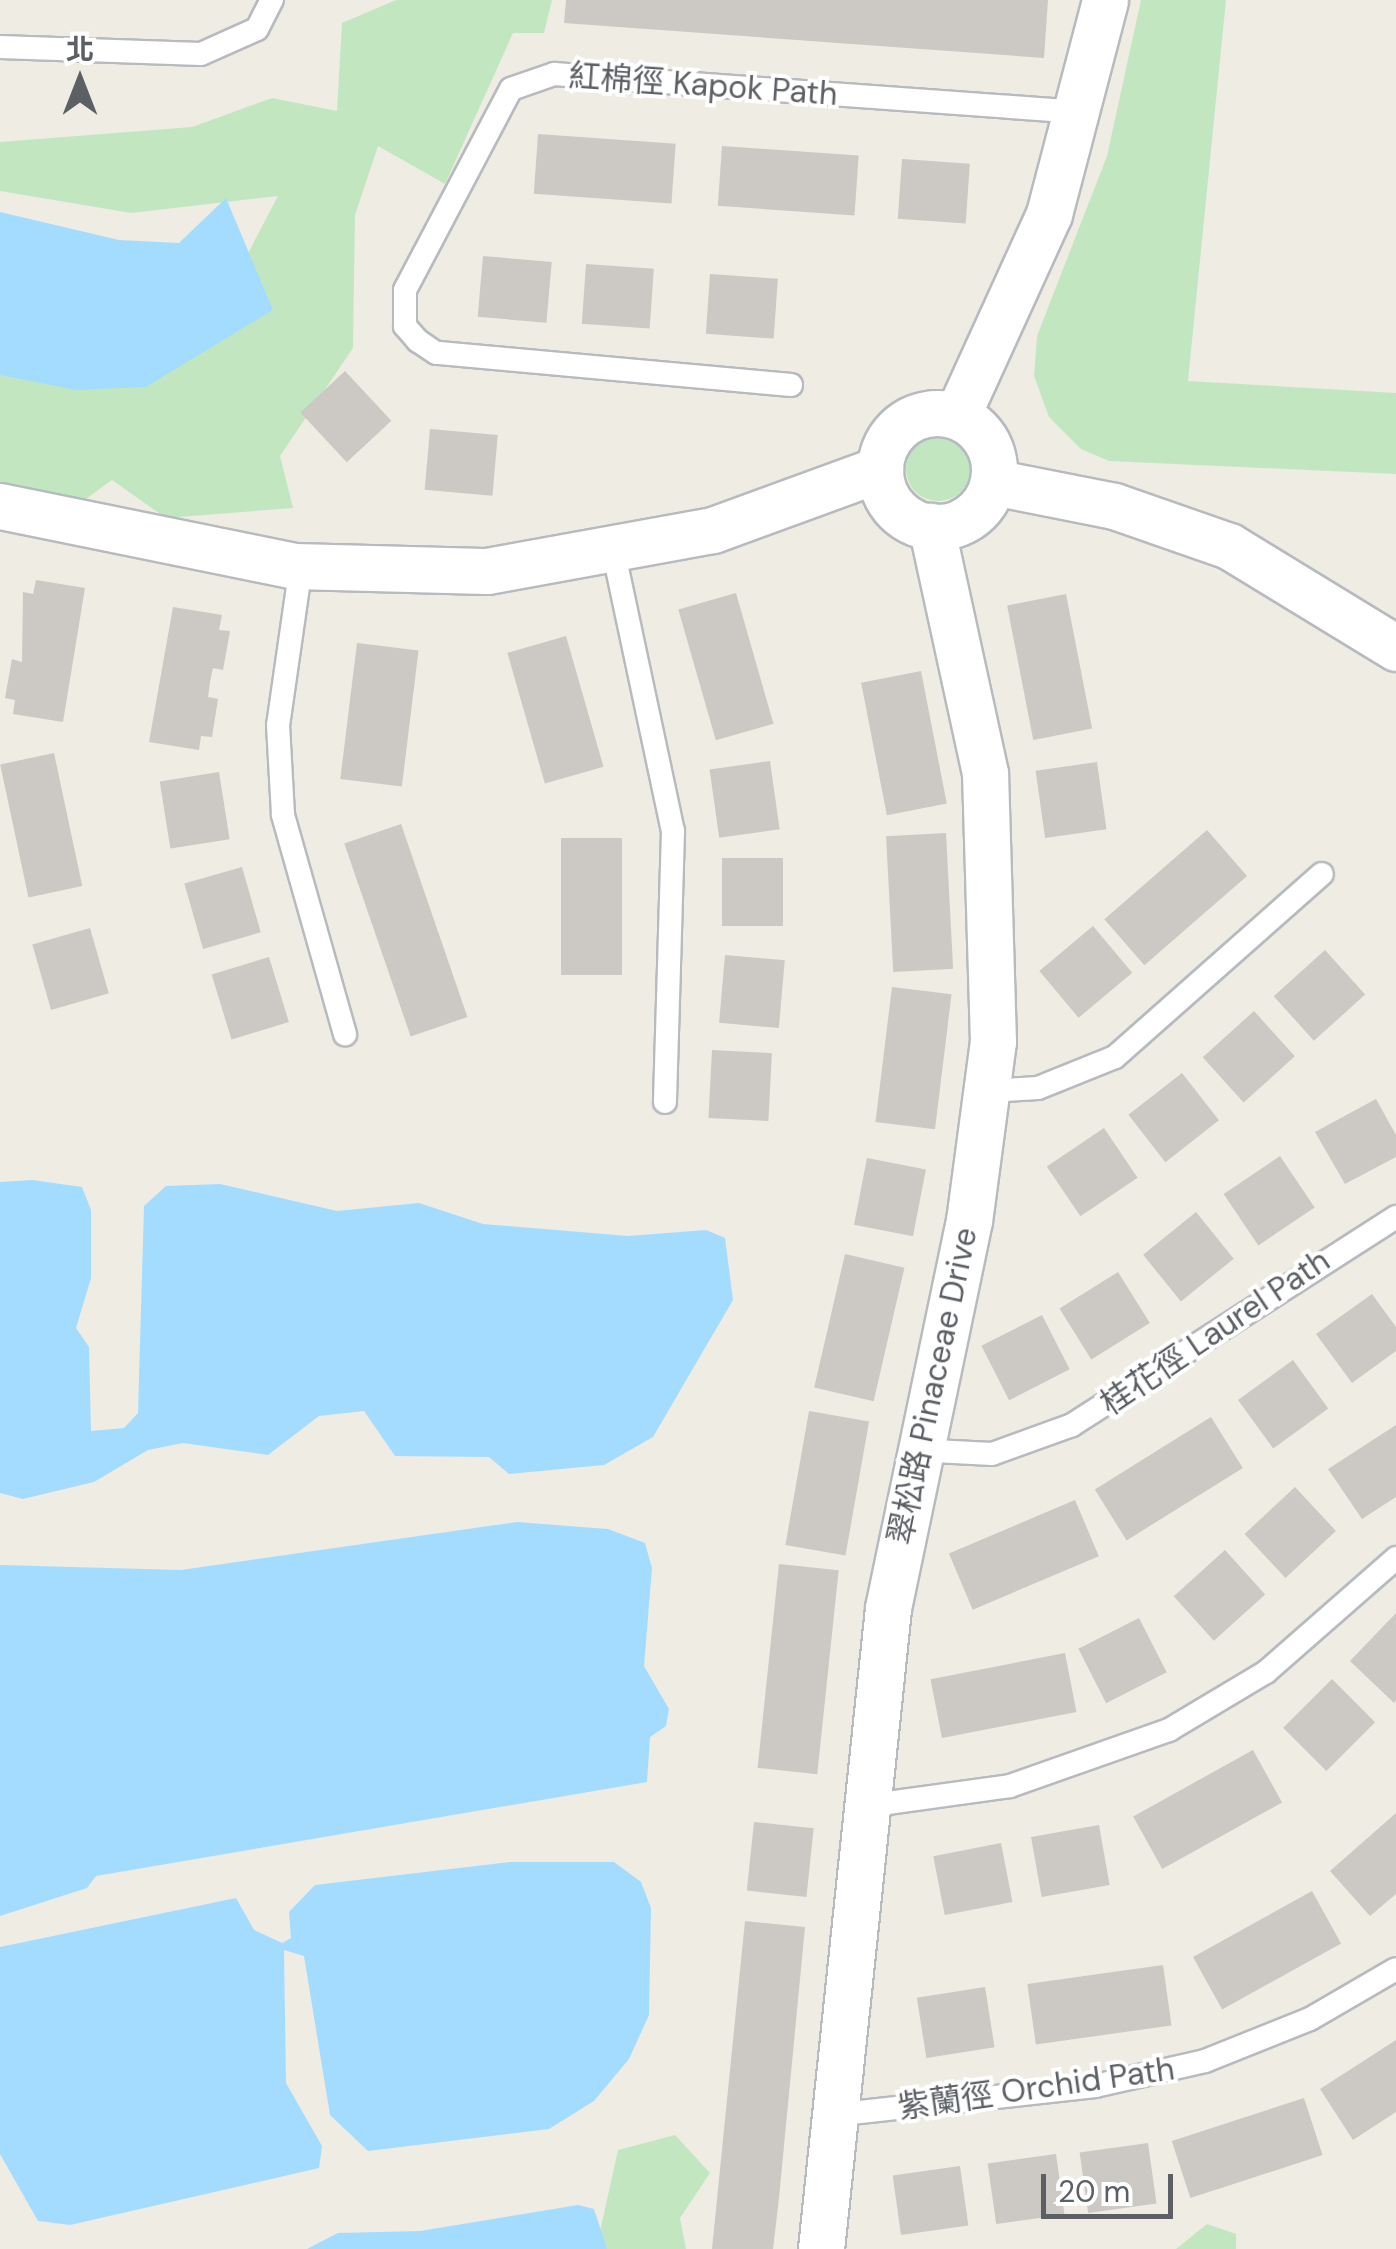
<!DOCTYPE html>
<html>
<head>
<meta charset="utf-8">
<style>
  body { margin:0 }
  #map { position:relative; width:1396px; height:2249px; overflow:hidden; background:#efece4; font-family:"DM Sans","Noto Sans TC",sans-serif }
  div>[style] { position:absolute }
  .green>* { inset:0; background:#c2e7c0 }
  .round { border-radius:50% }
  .water>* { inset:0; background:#a4dcff }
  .building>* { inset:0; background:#ccc8c3; transform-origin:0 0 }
  .roads { filter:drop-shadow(2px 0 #b7babe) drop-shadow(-2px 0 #b7babe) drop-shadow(0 2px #b7babe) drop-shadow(0 -2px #b7babe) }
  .service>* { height:22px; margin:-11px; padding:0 11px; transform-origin:11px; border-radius:11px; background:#fff }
  .minor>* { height:45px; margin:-22.5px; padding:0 22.5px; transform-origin:22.5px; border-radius:22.5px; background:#fff }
  .minor>.ring { margin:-22.5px; padding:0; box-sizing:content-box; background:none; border:45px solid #fff; border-radius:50% }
  span { translate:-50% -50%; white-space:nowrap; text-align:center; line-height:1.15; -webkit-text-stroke:8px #fff; paint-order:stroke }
  .street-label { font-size:32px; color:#5c6065 }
  .north { position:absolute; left:30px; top:30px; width:100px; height:100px; -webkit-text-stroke:8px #fff; paint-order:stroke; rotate:0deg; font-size:28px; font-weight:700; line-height:40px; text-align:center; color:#5c6065 }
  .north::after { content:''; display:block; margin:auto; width:35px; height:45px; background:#5c6065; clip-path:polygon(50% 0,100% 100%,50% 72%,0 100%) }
  .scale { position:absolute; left:1041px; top:2174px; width:132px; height:45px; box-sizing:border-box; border:5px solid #5c6065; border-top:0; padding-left:12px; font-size:30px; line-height:35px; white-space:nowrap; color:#5c6065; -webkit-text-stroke:8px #fff; paint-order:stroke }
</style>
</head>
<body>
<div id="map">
  <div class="green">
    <div style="clip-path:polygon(396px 0,552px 0,544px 33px,513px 33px,445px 184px,378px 146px,355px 215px,353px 348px,280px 456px,293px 508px,166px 518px,112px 480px,75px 507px,0 489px,0 329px,233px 282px,278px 196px,131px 213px,0 191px,0 142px,192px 127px,272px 98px,337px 111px,342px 23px)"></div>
    <div style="clip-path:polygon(1141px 0,1226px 0,1188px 381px,1396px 393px,1396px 474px,1109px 461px,1081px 449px,1049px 417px,1034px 376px,1037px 336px,1107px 156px)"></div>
    <div class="round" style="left:906px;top:437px;width:64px;height:64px"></div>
    <div style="clip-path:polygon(675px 2135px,710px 2173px,680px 2218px,686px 2249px,596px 2249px,618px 2150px)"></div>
    <div style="clip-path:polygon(1207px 2224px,1236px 2234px,1236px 2249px,1176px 2249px)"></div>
  </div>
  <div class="water">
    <div style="clip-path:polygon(226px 198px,273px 310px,146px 387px,76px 390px,0 375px,0 212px,119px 240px,179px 243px)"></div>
    <div style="clip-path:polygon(32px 1180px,82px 1187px,91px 1210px,91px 1278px,76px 1328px,89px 1347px,91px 1431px,124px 1428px,138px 1413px,144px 1206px,166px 1186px,220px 1184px,337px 1211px,419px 1203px,483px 1224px,628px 1236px,706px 1230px,725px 1238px,733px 1300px,653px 1437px,604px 1465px,509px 1474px,489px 1457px,395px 1456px,364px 1411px,319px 1416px,268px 1455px,183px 1443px,148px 1450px,94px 1482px,23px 1499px,0 1493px,0 1182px)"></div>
    <div style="clip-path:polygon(517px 1522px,608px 1529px,645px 1543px,652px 1568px,644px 1666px,669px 1709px,666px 1726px,650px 1737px,647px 1782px,96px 1876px,87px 1888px,0 1916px,0 1565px,181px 1570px)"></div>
    <div style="clip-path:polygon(510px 1862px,614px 1862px,641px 1882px,651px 1908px,649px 2015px,629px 2059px,594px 2101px,549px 2129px,368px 2151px,330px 2115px,304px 1956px,284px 1950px,286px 2083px,322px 2146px,319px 2168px,70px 2225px,38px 2221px,0 2154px,0 1947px,236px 1898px,254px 1930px,282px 1943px,291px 1938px,289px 1912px,315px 1885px)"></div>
    <div style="clip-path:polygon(578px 2205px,594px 2209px,607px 2249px,307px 2249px,338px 2233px,420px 2231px)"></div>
  </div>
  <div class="building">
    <div style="clip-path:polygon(566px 0,1048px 0,1044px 58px,564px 23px)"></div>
    <div style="left:538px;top:134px;width:138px;height:60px;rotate:4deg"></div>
    <div style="left:722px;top:146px;width:137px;height:60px;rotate:4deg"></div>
    <div style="left:902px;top:159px;width:68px;height:60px;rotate:4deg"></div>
    <div style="left:483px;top:256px;width:69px;height:61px;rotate:5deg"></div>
    <div style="left:586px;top:264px;width:68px;height:60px;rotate:4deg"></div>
    <div style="left:710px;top:274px;width:68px;height:60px;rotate:4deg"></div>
    <div style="left:345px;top:371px;width:68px;height:61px;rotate:47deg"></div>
    <div style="left:430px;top:429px;width:68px;height:61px;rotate:5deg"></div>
    <div style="clip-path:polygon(36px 580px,85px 588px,63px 722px,13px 714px,15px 700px,5px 698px,12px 659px,22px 662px,23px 592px,33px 594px)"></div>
    <div style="left:736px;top:593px;width:136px;height:60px;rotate:74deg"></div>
    <div style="left:1066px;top:594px;width:137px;height:60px;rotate:79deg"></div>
    <div style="clip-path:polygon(173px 607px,222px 615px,219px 630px,230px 631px,223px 670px,213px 668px,210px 682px,208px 697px,218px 699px,212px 737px,201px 736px,199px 750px,149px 742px)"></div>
    <div style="left:566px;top:636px;width:136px;height:61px;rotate:74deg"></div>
    <div style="left:357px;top:643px;width:62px;height:137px;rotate:7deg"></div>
    <div style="left:921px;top:671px;width:135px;height:61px;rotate:79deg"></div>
    <div style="left:54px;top:753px;width:136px;height:55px;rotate:78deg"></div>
    <div style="left:770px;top:761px;width:69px;height:61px;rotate:82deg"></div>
    <div style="left:1097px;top:762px;width:68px;height:62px;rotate:82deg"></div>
    <div style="left:219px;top:772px;width:68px;height:60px;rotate:81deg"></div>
    <div style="left:401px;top:824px;width:204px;height:60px;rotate:71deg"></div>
    <div style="left:1207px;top:830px;width:61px;height:136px;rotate:49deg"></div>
    <div style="left:946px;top:833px;width:136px;height:60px;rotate:87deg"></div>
    <div style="left:561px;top:838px;width:61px;height:137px"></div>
    <div style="left:722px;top:858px;width:61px;height:68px"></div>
    <div style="left:242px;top:867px;width:68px;height:60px;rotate:74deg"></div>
    <div style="left:1093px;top:926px;width:61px;height:70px;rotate:50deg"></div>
    <div style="left:90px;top:928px;width:68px;height:60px;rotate:74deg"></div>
    <div style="left:1325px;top:950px;width:60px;height:69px;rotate:48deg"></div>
    <div style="left:725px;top:955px;width:60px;height:68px;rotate:5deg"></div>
    <div style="left:269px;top:957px;width:68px;height:60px;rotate:73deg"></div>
    <div style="left:892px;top:987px;width:60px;height:136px;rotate:7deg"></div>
    <div style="left:1254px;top:1011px;width:61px;height:69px;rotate:48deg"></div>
    <div style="left:712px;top:1050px;width:60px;height:68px;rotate:3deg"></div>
    <div style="left:1182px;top:1073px;width:60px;height:68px;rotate:52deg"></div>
    <div style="clip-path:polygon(1376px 1099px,1396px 1135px,1396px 1157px,1345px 1184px,1315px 1132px)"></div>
    <div style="left:1104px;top:1128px;width:60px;height:69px;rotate:56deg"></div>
    <div style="left:1280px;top:1156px;width:62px;height:68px;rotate:56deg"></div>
    <div style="left:867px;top:1158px;width:60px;height:68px;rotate:11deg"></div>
    <div style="left:1196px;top:1212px;width:60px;height:68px;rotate:51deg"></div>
    <div style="left:845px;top:1254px;width:61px;height:137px;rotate:13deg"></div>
    <div style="left:1118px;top:1272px;width:60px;height:69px;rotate:58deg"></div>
    <div style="clip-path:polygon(1372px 1294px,1396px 1327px,1396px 1351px,1352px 1383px,1316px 1334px)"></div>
    <div style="left:1042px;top:1315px;width:61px;height:68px;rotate:63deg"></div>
    <div style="left:1293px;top:1360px;width:60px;height:68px;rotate:54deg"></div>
    <div style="left:809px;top:1411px;width:61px;height:136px;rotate:10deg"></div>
    <div style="left:1211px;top:1417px;width:60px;height:137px;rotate:58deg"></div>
    <div style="clip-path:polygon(1396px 1425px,1396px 1497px,1362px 1519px,1328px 1469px)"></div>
    <div style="left:1295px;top:1487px;width:60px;height:69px;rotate:47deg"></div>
    <div style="left:1075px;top:1500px;width:61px;height:137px;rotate:67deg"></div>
    <div style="left:1225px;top:1550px;width:60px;height:69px;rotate:48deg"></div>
    <div style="left:779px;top:1564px;width:60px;height:205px;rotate:6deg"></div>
    <div style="clip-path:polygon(1396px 1613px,1396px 1700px,1394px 1703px,1350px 1661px)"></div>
    <div style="left:1139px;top:1618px;width:61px;height:68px;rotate:63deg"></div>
    <div style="left:1065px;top:1653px;width:60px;height:137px;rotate:79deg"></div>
    <div style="left:1332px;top:1679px;width:61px;height:69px;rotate:45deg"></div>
    <div style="left:1253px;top:1750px;width:60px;height:137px;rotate:61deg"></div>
    <div style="clip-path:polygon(1396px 1813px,1396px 1894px,1370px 1916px,1330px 1871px)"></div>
    <div style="left:754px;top:1822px;width:60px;height:69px;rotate:6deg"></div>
    <div style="left:1099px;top:1825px;width:61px;height:69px;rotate:80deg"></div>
    <div style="left:1001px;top:1843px;width:60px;height:69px;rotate:79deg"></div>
    <div style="left:1312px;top:1891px;width:60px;height:136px;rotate:61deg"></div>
    <div style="clip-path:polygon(745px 1921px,805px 1927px,779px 2198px,773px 2249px,712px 2249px)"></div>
    <div style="left:1163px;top:1965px;width:61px;height:137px;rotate:82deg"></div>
    <div style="left:985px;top:1987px;width:61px;height:69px;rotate:81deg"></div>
    <div style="clip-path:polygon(1396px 2040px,1396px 2112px,1353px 2140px,1320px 2089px)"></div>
    <div style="left:1304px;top:2098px;width:60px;height:139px;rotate:72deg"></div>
    <div style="left:1148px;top:2143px;width:61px;height:69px;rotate:82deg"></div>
    <div style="left:1056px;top:2154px;width:61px;height:69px;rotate:82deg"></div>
    <div style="left:960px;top:2166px;width:60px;height:68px;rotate:82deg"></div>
  </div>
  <div class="roads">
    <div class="service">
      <div style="left:0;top:47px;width:201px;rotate:2deg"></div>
      <div style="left:201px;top:54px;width:61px;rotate:-24.1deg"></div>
      <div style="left:257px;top:29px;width:33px;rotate:-63deg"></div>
      <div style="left:791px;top:385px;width:356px;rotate:-174.8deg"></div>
      <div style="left:436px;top:353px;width:22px;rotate:-146deg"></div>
      <div style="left:418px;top:341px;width:20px;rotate:-131deg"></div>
      <div style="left:405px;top:326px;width:36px;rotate:-90deg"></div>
      <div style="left:405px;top:290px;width:227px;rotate:-62.2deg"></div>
      <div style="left:511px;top:89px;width:46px;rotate:-19.2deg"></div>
      <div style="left:554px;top:74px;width:527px;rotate:4.13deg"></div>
      <div style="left:614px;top:554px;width:283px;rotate:78deg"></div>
      <div style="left:673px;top:831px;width:271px;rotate:91.7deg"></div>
      <div style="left:301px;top:566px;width:161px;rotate:98.2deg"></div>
      <div style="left:278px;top:725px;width:90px;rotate:86.8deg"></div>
      <div style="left:283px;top:815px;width:228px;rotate:74.2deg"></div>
      <div style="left:988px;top:1091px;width:50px;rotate:-3.4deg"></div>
      <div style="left:1038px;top:1088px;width:83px;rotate:-21.9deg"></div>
      <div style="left:1115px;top:1057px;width:276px;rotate:-41.5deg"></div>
      <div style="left:915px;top:1450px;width:77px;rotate:3deg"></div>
      <div style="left:992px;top:1454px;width:85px;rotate:-19.9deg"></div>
      <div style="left:1072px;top:1425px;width:385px;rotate:-32.7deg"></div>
      <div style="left:866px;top:1806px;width:145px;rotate:-7.9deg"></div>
      <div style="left:1010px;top:1786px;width:169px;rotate:-19.4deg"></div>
      <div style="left:1169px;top:1730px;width:113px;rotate:-30.9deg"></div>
      <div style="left:1266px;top:1672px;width:173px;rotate:-41.2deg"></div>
      <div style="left:833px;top:2115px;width:264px;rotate:-6.3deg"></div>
      <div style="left:1095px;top:2086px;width:113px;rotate:-12.8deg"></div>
      <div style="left:1205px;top:2061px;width:113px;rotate:-21.8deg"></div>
      <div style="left:1310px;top:2019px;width:99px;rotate:-30.2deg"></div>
    </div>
    <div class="minor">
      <div class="ring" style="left:880px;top:413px;width:69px;height:69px"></div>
      <div style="left:957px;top:416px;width:222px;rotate:-65.5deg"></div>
      <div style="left:1049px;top:214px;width:221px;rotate:-75.3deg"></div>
      <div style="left:993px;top:482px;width:123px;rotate:11.2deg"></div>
      <div style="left:1114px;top:506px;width:122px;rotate:19.2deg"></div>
      <div style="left:1229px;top:546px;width:196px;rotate:31.4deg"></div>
      <div style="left:0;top:506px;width:301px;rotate:11.5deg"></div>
      <div style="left:295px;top:566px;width:192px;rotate:1.5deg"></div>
      <div style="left:487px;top:571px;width:230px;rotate:-10.3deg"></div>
      <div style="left:713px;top:530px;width:178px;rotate:-20.1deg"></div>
      <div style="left:821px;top:2249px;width:644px;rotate:-84.03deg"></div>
      <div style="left:888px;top:1608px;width:395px;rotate:-78.2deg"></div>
      <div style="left:969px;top:1221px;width:181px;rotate:-82.4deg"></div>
      <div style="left:993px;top:1042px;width:269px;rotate:-91.7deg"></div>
      <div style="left:985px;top:773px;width:253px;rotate:-102.3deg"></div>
    </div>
  </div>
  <div class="street-label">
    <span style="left:703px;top:85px;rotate:4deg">紅棉徑 Kapok Path</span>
    <span style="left:1215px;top:1332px;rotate:-34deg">桂花徑 Laurel Path</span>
    <span style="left:933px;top:1386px;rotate:-78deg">翠松路 Pinaceae Drive</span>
    <span style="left:1036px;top:2088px;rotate:-8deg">紫蘭徑 Orchid Path</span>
  </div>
  <div class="north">北</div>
  <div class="scale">20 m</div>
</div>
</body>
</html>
